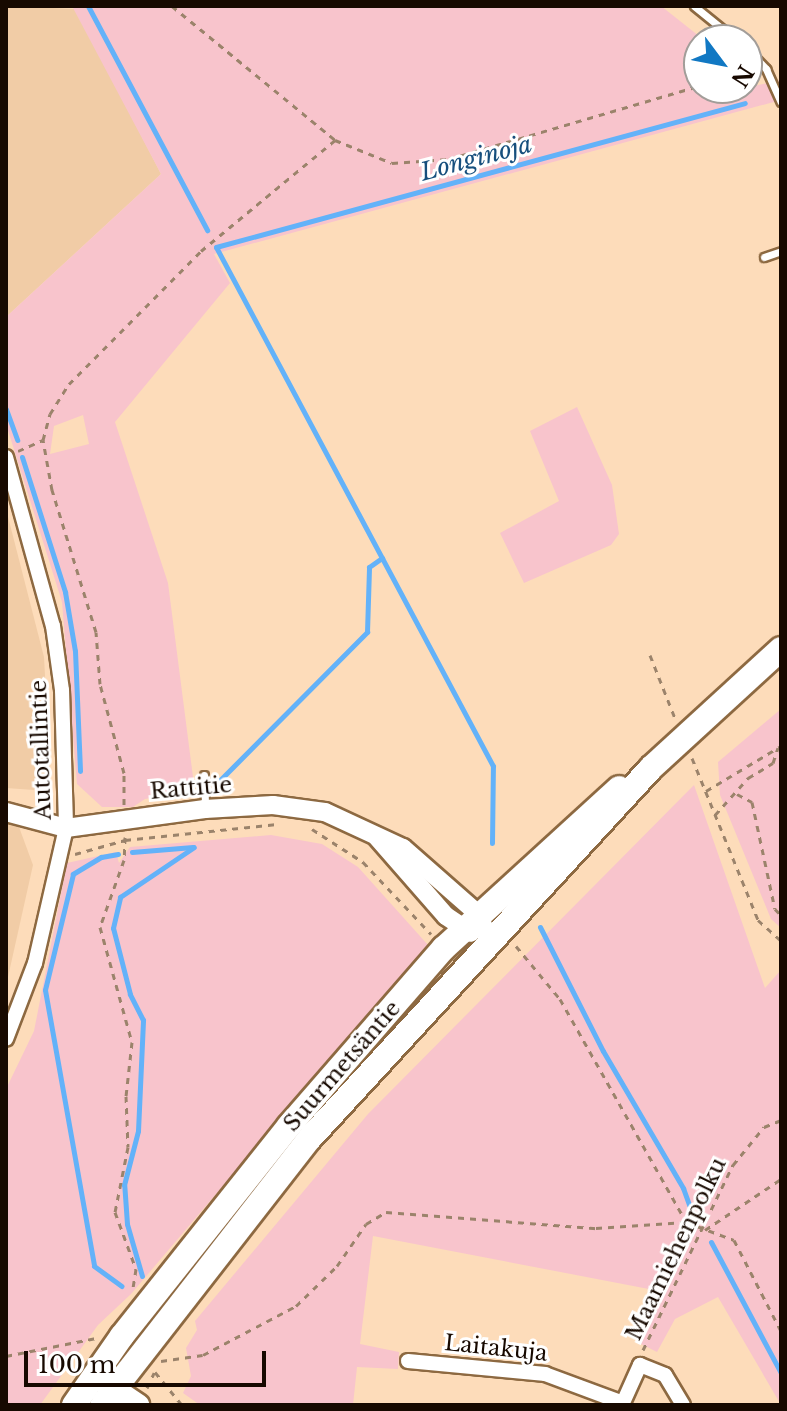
<!DOCTYPE html>
<html>
<head>
<meta charset="utf-8">
<style>
  body { margin:0 }
  #map { position:relative; width:787px; height:1411px; overflow:hidden; background:#fddcba; font-family:"Libre Baskerville",serif }
  div>[style] { position:absolute }
  .built>* { inset:0; background:#f1cca6 }
  .green>* { inset:0; background:#f8c4cc }
  .stream>* { height:5px; margin:-2.5px; padding:0 2.5px; transform-origin:2.5px; border-radius:2.5px; background:#63b2f9 }
  .path>* { height:3px; margin-top:-1.5px; transform-origin:0; background:repeating-linear-gradient(90deg,#9b836b 0 6px,transparent 0 12px) }
  .roads { filter:drop-shadow(2px 0 #8d6941) drop-shadow(-2px 0 #8d6941) drop-shadow(0 2px #8d6941) drop-shadow(0 -2px #8d6941) }
  .service>* { height:7px; margin:-3.5px; padding:0 3.5px; transform-origin:3.5px; border-radius:3.5px; background:#fff }
  .minor>* { height:14px; margin:-7px; padding:0 7px; transform-origin:7px; border-radius:7px; background:#fff }
  .tertiary>* { height:18px; margin:-9px; padding:0 9px; transform-origin:9px; border-radius:9px; background:#fff }
  .secondary>* { height:22px; margin:-11px; padding:0 11px; transform-origin:11px; border-radius:11px; background:#fff }
  .primary>* { height:24px; margin:-12px; padding:0 12px; transform-origin:12px; border-radius:12px; background:#fff }
  span { translate:-50% -50%; white-space:nowrap; text-align:center; line-height:1.15; -webkit-text-stroke:6px #fff; paint-order:stroke }
  .street-label { font-size:22px; color:#170900 }
  .water-label { font-size:24px; color:#174f7d; font-style:italic }
  .frame { position:absolute; inset:0; border:8px solid #170900; pointer-events:none }
  .north { position:absolute; left:683px; top:24px; width:80px; height:80px; box-sizing:border-box; background:#fff; border:2px solid #a29d99; border-radius:50%; rotate:122deg; font-size:22px; font-weight:700; line-height:32px; text-align:center; color:#170900 }
  .north::after { content:''; display:block; margin:auto; width:28px; height:36px; background:#1178c3; clip-path:polygon(50% 0,100% 100%,50% 72%,0 100%) }
  .scale { position:absolute; left:24px; top:1351px; width:242px; height:36px; box-sizing:border-box; border:4px solid #170900; border-top:0; padding-left:10px; font-size:24px; line-height:28px; white-space:nowrap; color:#170900; -webkit-text-stroke:6px #fff; paint-order:stroke }
</style>
</head>
<body>
<div id="map">
  <div class="built">
    <div style="clip-path:polygon(6px 6px,76px 9px,161px 174px,6px 317px)"></div>
    <div style="clip-path:polygon(6px 509px,44px 657px,50px 770px,34px 790px,6px 788px)"></div>
    <div style="clip-path:polygon(6px 823px,19px 827px,33px 865px,6px 986px)"></div>
  </div>
  <div class="green">
    <div style="clip-path:polygon(evenodd,72px 6px,661px 6px,704px 40px,699px 40px,699px 88px,735px 90px,781px 80px,781px 100px,214px 254px,230px 283px,115px 422px,168px 583px,193px 777px,190px 792px,145px 799px,133px 807px,102px 807px,77px 784px,62px 602px,6px 424px,6px 317px,161px 174px,72px 6px,83px 415px,89px 444px,50px 454px,54px 426px,83px 415px)"></div>
    <div style="clip-path:polygon(577px 407px,612px 485px,619px 534px,611px 545px,524px 583px,500px 533px,559px 501px,530px 431px)"></div>
    <div style="clip-path:polygon(781px 709px,781px 928px,771px 919px,720px 795px,718px 762px)"></div>
    <div style="clip-path:polygon(694px 785px,765px 988px,781px 970px,781px 1405px,718px 1297px,675px 1319px,657px 1352px,637px 1342px,654px 1290px,373px 1236px,360px 1344px,399px 1352px,398px 1369px,357px 1367px,353px 1405px,200px 1405px,183px 1393px,191px 1376px,186px 1348px,197px 1330px,195px 1321px,368px 1114px)"></div>
    <div style="clip-path:polygon(271px 835px,322px 844px,358px 867px,428px 945px,131px 1294px,98px 1325px,40px 1405px,6px 1405px,6px 1089px,34px 1031px,67px 863px,116px 852px,119px 863px,130px 847px)"></div>
  </div>
  <div class="stream">
    <div style="left:88px;top:6px;width:254px;rotate:62deg"></div>
    <div style="left:6px;top:409px;width:33px;rotate:70deg"></div>
    <div style="left:22px;top:457px;width:142px;rotate:72.3deg"></div>
    <div style="left:65px;top:592px;width:60px;rotate:80.4deg"></div>
    <div style="left:75px;top:651px;width:120px;rotate:87.6deg"></div>
    <div style="left:219px;top:789px;width:9px;rotate:-84deg"></div>
    <div style="left:220px;top:780px;width:209px;rotate:-45.2deg"></div>
    <div style="left:367px;top:632px;width:65px;rotate:-88.2deg"></div>
    <div style="left:369px;top:567px;width:16px;rotate:-35deg"></div>
    <div style="left:492px;top:843px;width:77px;rotate:-89.3deg"></div>
    <div style="left:493px;top:766px;width:588px;rotate:-118.09deg"></div>
    <div style="left:216px;top:247px;width:548px;rotate:-15.23deg"></div>
    <div style="left:132px;top:852px;width:61px;rotate:-4.7deg"></div>
    <div style="left:118px;top:854px;width:17px;rotate:170deg"></div>
    <div style="left:101px;top:857px;width:33px;rotate:149deg"></div>
    <div style="left:73px;top:874px;width:119px;rotate:103.6deg"></div>
    <div style="left:45px;top:990px;width:280px;rotate:79.9deg"></div>
    <div style="left:94px;top:1266px;width:34px;rotate:36deg"></div>
    <div style="left:540px;top:927px;width:139px;rotate:63.1deg"></div>
    <div style="left:603px;top:1051px;width:159px;rotate:59.7deg"></div>
    <div style="left:683px;top:1188px;width:32px;rotate:70deg"></div>
    <div style="left:711px;top:1242px;width:149px;rotate:61.9deg"></div>
    <div style="left:142px;top:1276px;width:54px;rotate:-106.1deg"></div>
    <div style="left:127px;top:1224px;width:39px;rotate:-94deg"></div>
    <div style="left:124px;top:1185px;width:56px;rotate:-75.5deg"></div>
    <div style="left:138px;top:1131px;width:111px;rotate:-87.4deg"></div>
    <div style="left:143px;top:1020px;width:29px;rotate:-117deg"></div>
    <div style="left:130px;top:994px;width:68px;rotate:-104.4deg"></div>
    <div style="left:113px;top:928px;width:32px;rotate:-77deg"></div>
    <div style="left:120px;top:897px;width:89px;rotate:-34deg"></div>
  </div>
  <div class="path">
    <div style="left:172px;top:6px;width:211px;rotate:39.4deg"></div>
    <div style="left:335px;top:140px;width:61px;rotate:22deg"></div>
    <div style="left:392px;top:163px;width:57px;rotate:-4deg"></div>
    <div style="left:449px;top:159px;width:260px;rotate:-16.3deg"></div>
    <div style="left:18px;top:451px;width:27px;rotate:-24deg"></div>
    <div style="left:650px;top:655px;width:68px;rotate:68.4deg"></div>
    <div style="left:692px;top:758px;width:175px;rotate:67.8deg"></div>
    <div style="left:758px;top:920px;width:31px;rotate:42deg"></div>
    <div style="left:706px;top:791px;width:87px;rotate:-31deg"></div>
    <div style="left:737px;top:794px;width:17px;rotate:28deg"></div>
    <div style="left:752px;top:802px;width:109px;rotate:77.9deg"></div>
    <div style="left:775px;top:909px;width:8px;rotate:45deg"></div>
    <div style="left:124px;top:805px;width:32px;rotate:-90deg"></div>
    <div style="left:124px;top:773px;width:92px;rotate:-105.1deg"></div>
    <div style="left:100px;top:684px;width:52px;rotate:-94.4deg"></div>
    <div style="left:96px;top:632px;width:149px;rotate:-107.2deg"></div>
    <div style="left:52px;top:490px;width:51px;rotate:-100.2deg"></div>
    <div style="left:43px;top:440px;width:27px;rotate:-75deg"></div>
    <div style="left:50px;top:414px;width:36px;rotate:-58deg"></div>
    <div style="left:69px;top:384px;width:187px;rotate:-45.2deg"></div>
    <div style="left:201px;top:251px;width:174px;rotate:-39.6deg"></div>
    <div style="left:715px;top:815px;width:50px;rotate:-48.3deg"></div>
    <div style="left:748px;top:778px;width:29px;rotate:-31deg"></div>
    <div style="left:773px;top:763px;width:16px;rotate:-72deg"></div>
    <div style="left:312px;top:829px;width:61px;rotate:32.9deg"></div>
    <div style="left:363px;top:862px;width:99px;rotate:46.6deg"></div>
    <div style="left:125px;top:837px;width:23px;rotate:92deg"></div>
    <div style="left:124px;top:860px;width:71px;rotate:109.7deg"></div>
    <div style="left:100px;top:927px;width:119px;rotate:74.5deg"></div>
    <div style="left:132px;top:1042px;width:54px;rotate:96.3deg"></div>
    <div style="left:126px;top:1096px;width:51px;rotate:87.8deg"></div>
    <div style="left:128px;top:1147px;width:66px;rotate:101.3deg"></div>
    <div style="left:115px;top:1212px;width:61px;rotate:69.8deg"></div>
    <div style="left:136px;top:1269px;width:20px;rotate:99deg"></div>
    <div style="left:75px;top:854px;width:52px;rotate:-15.6deg"></div>
    <div style="left:125px;top:840px;width:153px;rotate:-6deg"></div>
    <div style="left:516px;top:946px;width:69px;rotate:50.3deg"></div>
    <div style="left:560px;top:999px;width:256px;rotate:60.5deg"></div>
    <div style="left:705px;top:1230px;width:92px;rotate:-33.9deg"></div>
    <div style="left:643px;top:1350px;width:206px;rotate:-64.1deg"></div>
    <div style="left:733px;top:1165px;width:49px;rotate:-50.8deg"></div>
    <div style="left:764px;top:1127px;width:18px;rotate:-22deg"></div>
    <div style="left:6px;top:1356px;width:92px;rotate:-11.3deg"></div>
    <div style="left:161px;top:1361px;width:42px;rotate:-8.1deg"></div>
    <div style="left:203px;top:1355px;width:105px;rotate:-27.8deg"></div>
    <div style="left:296px;top:1306px;width:57px;rotate:-44.3deg"></div>
    <div style="left:337px;top:1266px;width:51px;rotate:-55.4deg"></div>
    <div style="left:366px;top:1224px;width:23px;rotate:-31deg"></div>
    <div style="left:386px;top:1212px;width:211px;rotate:4.4deg"></div>
    <div style="left:596px;top:1228px;width:90px;rotate:-3.8deg"></div>
    <div style="left:686px;top:1222px;width:51px;rotate:20.6deg"></div>
    <div style="left:734px;top:1240px;width:102px;rotate:62.7deg"></div>
    <div style="left:155px;top:1372px;width:43px;rotate:50.7deg"></div>
    <div style="left:147px;top:1388px;width:17px;rotate:-65deg"></div>
  </div>
  <div class="roads">
    <div class="service">
      <div style="left:694px;top:6px;width:54px;rotate:39deg"></div>
      <div style="left:747px;top:49px;width:28px;rotate:46deg"></div>
      <div style="left:766px;top:69px;width:36px;rotate:66deg"></div>
      <div style="left:764px;top:257px;width:18px;rotate:-19deg"></div>
      <div style="left:204px;top:775px;width:34px;rotate:88deg"></div>
    </div>
    <div class="minor">
      <div style="left:6px;top:457px;width:175px;rotate:74.5deg"></div>
      <div style="left:53px;top:626px;width:65px;rotate:82deg"></div>
      <div style="left:62px;top:690px;width:138px;rotate:88.3deg"></div>
      <div style="left:66px;top:828px;width:139px;rotate:102.9deg"></div>
      <div style="left:35px;top:963px;width:81px;rotate:110.9deg"></div>
      <div style="left:408px;top:1361px;width:138px;rotate:5.4deg"></div>
      <div style="left:545px;top:1374px;width:83px;rotate:20.4deg"></div>
      <div style="left:622px;top:1405px;width:44px;rotate:-65.8deg"></div>
      <div style="left:640px;top:1365px;width:27px;rotate:22deg"></div>
      <div style="left:665px;top:1375px;width:35px;rotate:59deg"></div>
    </div>
    <div class="tertiary">
      <div style="left:6px;top:812px;width:62px;rotate:14.9deg"></div>
      <div style="left:66px;top:828px;width:140px;rotate:-7.8deg"></div>
      <div style="left:205px;top:809px;width:68px;rotate:-3.4deg"></div>
      <div style="left:273px;top:805px;width:52px;rotate:7.7deg"></div>
      <div style="left:325px;top:812px;width:86px;rotate:24.8deg"></div>
      <div style="left:403px;top:848px;width:100px;rotate:41.3deg"></div>
      <div style="left:478px;top:914px;width:27px;rotate:66deg"></div>
      <div style="left:377px;top:837px;width:105px;rotate:48.9deg"></div>
      <div style="left:446px;top:916px;width:30px;rotate:34deg"></div>
    </div>
    <div class="secondary">
      <div style="left:101px;top:1380px;width:45px;rotate:34deg"></div>
    </div>
    <div class="primary">
      <div style="left:74px;top:1405px;width:84px;rotate:-55.2deg"></div>
      <div style="left:122px;top:1336px;width:268px;rotate:-51.5deg"></div>
      <div style="left:289px;top:1126px;width:236px;rotate:-49deg"></div>
      <div style="left:444px;top:948px;width:237px;rotate:-42.4deg"></div>
      <div style="left:102px;top:1405px;width:340px;rotate:-52.1deg"></div>
      <div style="left:311px;top:1137px;width:502px;rotate:-47.34deg"></div>
      <div style="left:651px;top:768px;width:176px;rotate:-42.5deg"></div>
    </div>
  </div>
  <div class="street-label">
    <span style="left:41px;top:750px;rotate:-92deg">Autotallintie</span>
    <span style="left:191px;top:788px;rotate:-5deg">Rattitie</span>
    <span style="left:342px;top:1066px;rotate:-49deg">Suurmetsäntie</span>
    <span style="left:676px;top:1249px;rotate:-64deg">Maamiehenpolku</span>
    <span style="left:496px;top:1348px;rotate:6deg">Laitakuja</span>
  </div>
  <div class="water-label">
    <span style="left:476px;top:158px;rotate:-15deg">Longinoja</span>
  </div>
  <div class="frame"></div>
  <div class="north">N</div>
  <div class="scale">100 m</div>
</div>
</body>
</html>
